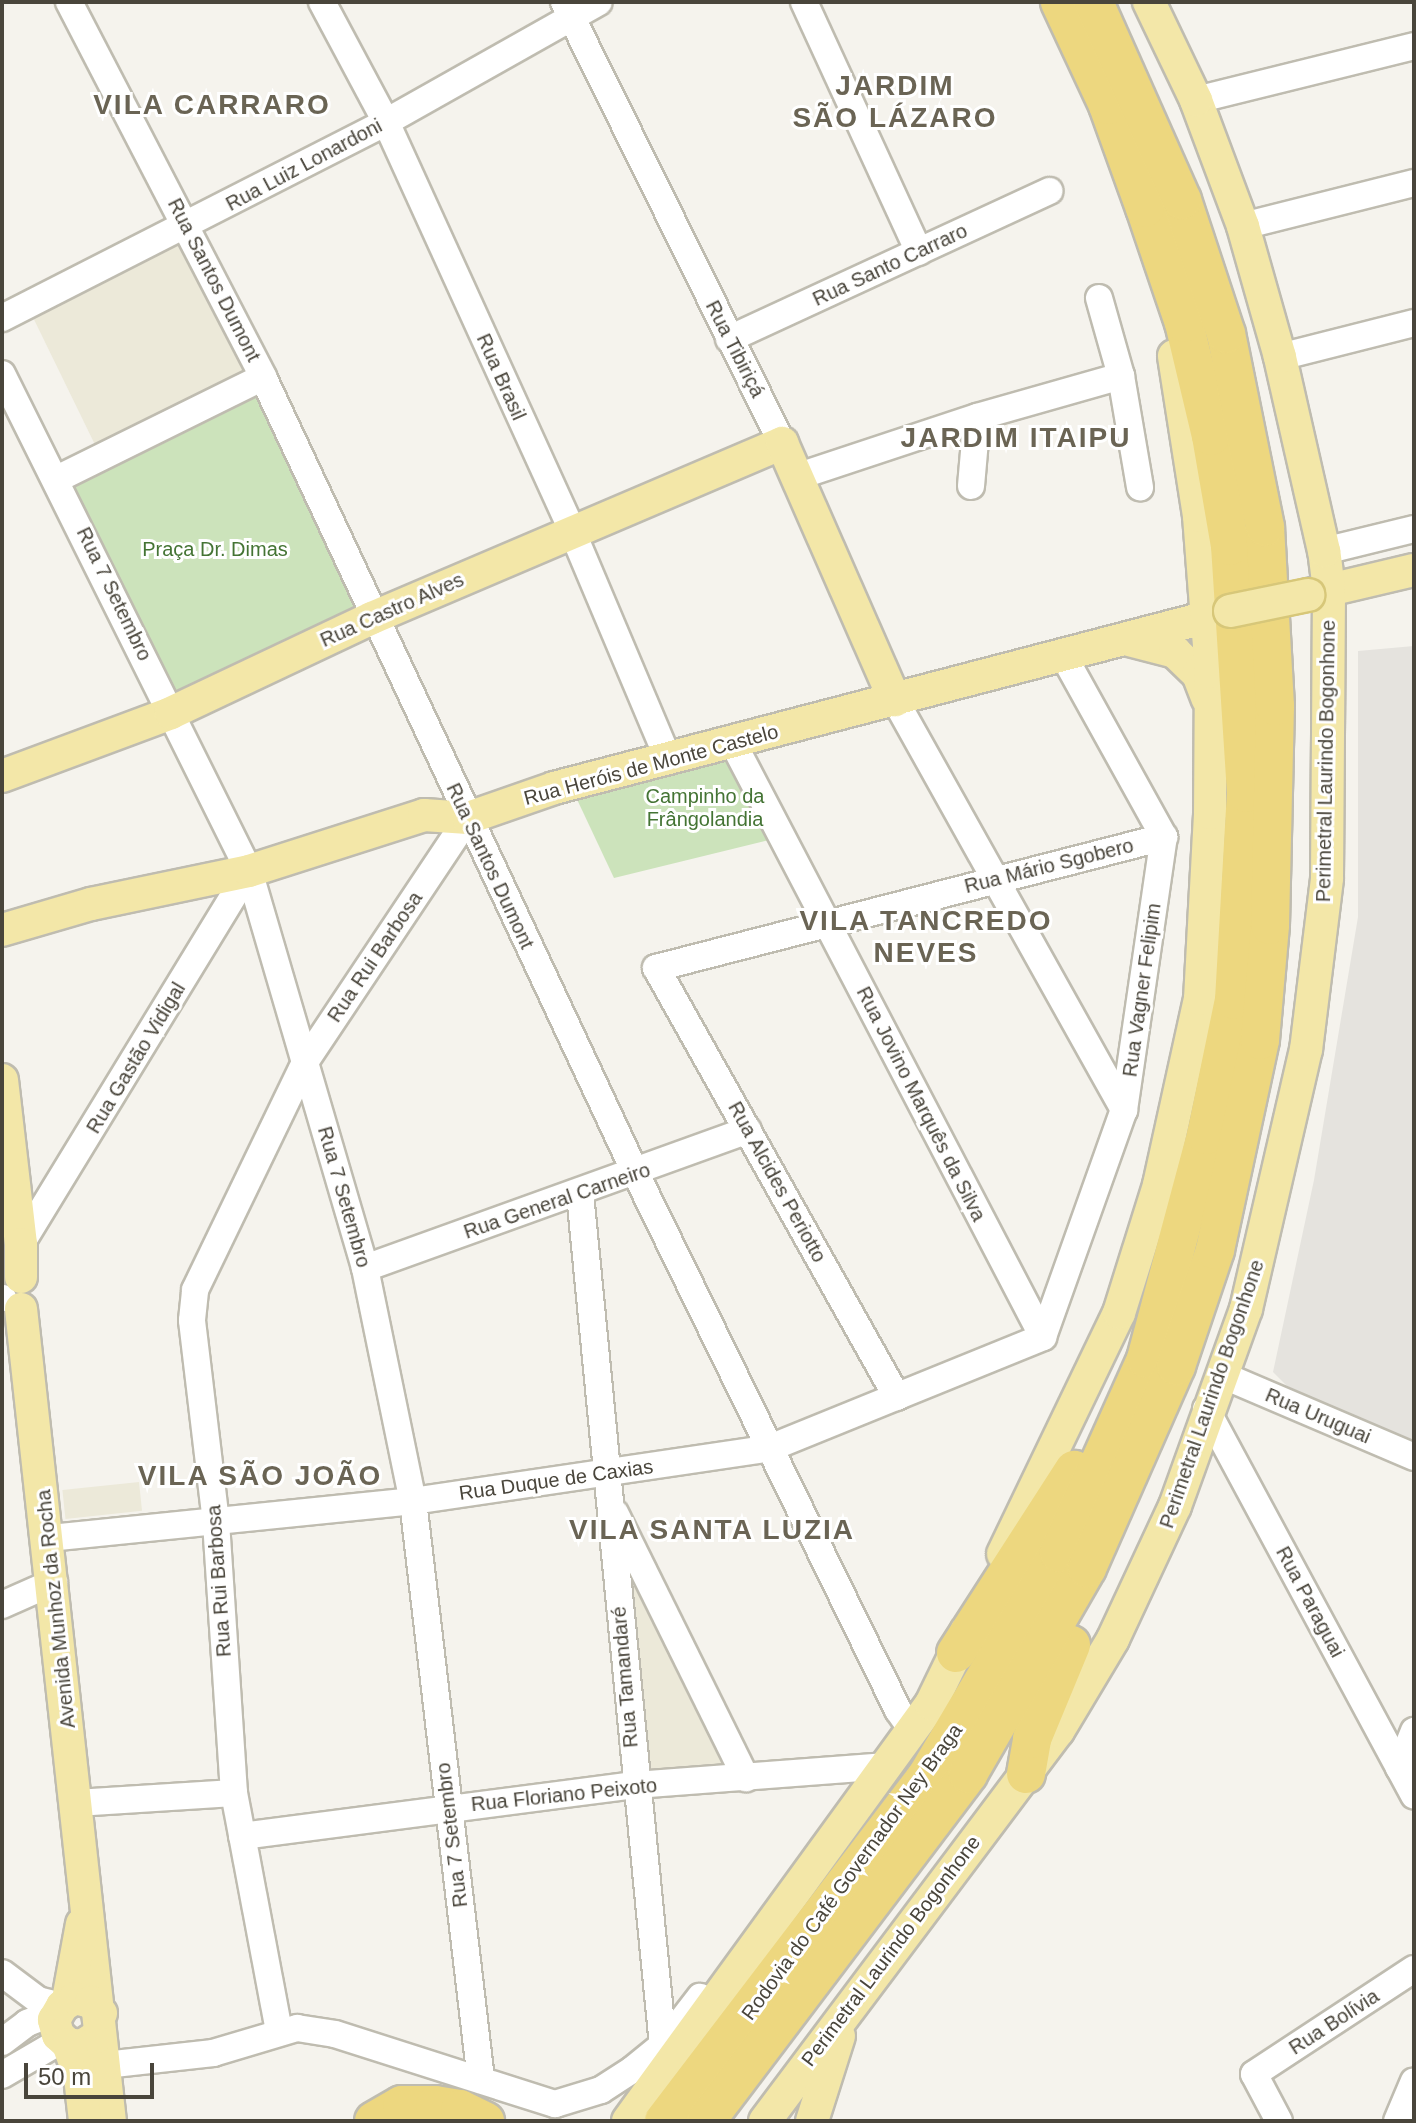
<!DOCTYPE html>
<html>
<head>
<meta charset="utf-8">
<style>
  body { margin:0 }
  #map { position:relative; width:1416px; height:2123px; overflow:hidden; background:#f5f3ed; font-family:Arial,sans-serif }
  div>[style] { position:absolute }
  .industrial>* { inset:0; background:#e5e3de }
  .education>* { inset:0; background:#ece9d9; transform-origin:0 0 }
  .green>* { inset:0; background:#cce3bb; transform-origin:0 0 }
  .roads { filter:drop-shadow(2px 0 #bfbcb0) drop-shadow(-2px 0 #bfbcb0) drop-shadow(0 2px #bfbcb0) drop-shadow(0 -2px #bfbcb0) }
  .minor>* { height:26px; margin:-13px; padding:0 13px; transform-origin:13px; border-radius:13px; background:#fff }
  .major>* { height:32px; margin:-16px; padding:0 16px; transform-origin:16px; border-radius:16px; background:#f3e7a8 }
  .highway>* { height:38px; margin:-19px; padding:0 19px; transform-origin:19px; border-radius:19px; background:#edd77f }
  .bridges { filter:drop-shadow(2px 0 #d7c779) drop-shadow(-2px 0 #d7c779) drop-shadow(0 2px #d7c779) drop-shadow(0 -2px #d7c779) }
  .major-bridge>* { height:32px; margin:-16px; padding:0 16px; transform-origin:16px; border-radius:16px; background:#f3e7a8 }
  span { translate:-50% -50%; white-space:nowrap; text-align:center; line-height:1.15; -webkit-text-stroke:6px #fff; paint-order:stroke }
  .street-label { font-size:20px; color:#49453b }
  .park-label { font-size:20px; color:#447434 }
  .district-label { font-size:28px; color:#6a6454; font-weight:700; letter-spacing:2px }
  .frame { position:absolute; inset:0; border:4px solid #49453b; pointer-events:none }
  .scale { position:absolute; left:24px; top:2063px; width:130px; height:36px; box-sizing:border-box; border:4px solid #49453b; border-top:0; padding-left:10px; font-size:24px; line-height:28px; white-space:nowrap; color:#49453b; -webkit-text-stroke:6px #fff; paint-order:stroke }
</style>
</head>
<body>
<div id="map">
  <div class="industrial">
    <div style="clip-path:polygon(1414px 646px,1414px 1444px,1287px 1386px,1273px 1372px,1314px 1180px,1358px 917px,1358px 651px)"></div>
  </div>
  <div class="education">
    <div style="left:188px;top:236px;width:154px;height:175px;rotate:64deg"></div>
    <div style="left:139px;top:1482px;width:29px;height:77px;rotate:84deg"></div>
    <div style="clip-path:polygon(622px 1545px,735px 1763px,644px 1775px)"></div>
  </div>
  <div class="green">
    <div style="left:258px;top:393px;width:246px;height:211px;rotate:65deg"></div>
    <div style="clip-path:polygon(731px 752px,777px 838px,614px 878px,574px 793px)"></div>
  </div>
  <div class="roads">
    <div class="minor">
      <div style="left:69px;top:2px;width:422px;rotate:62.6deg"></div>
      <div style="left:263px;top:377px;width:880px;rotate:64.92deg"></div>
      <div style="left:636px;top:1174px;width:597px;rotate:63.95deg"></div>
      <div style="left:898px;top:1710px;width:24px;rotate:55deg"></div>
      <div style="left:322px;top:2px;width:136px;rotate:61.9deg"></div>
      <div style="left:386px;top:122px;width:449px;rotate:65.5deg"></div>
      <div style="left:572px;top:531px;width:246px;rotate:67.1deg"></div>
      <div style="left:564px;top:2px;width:492px;rotate:63.7deg"></div>
      <div style="left:804px;top:2px;width:275px;rotate:65.3deg"></div>
      <div style="left:1196px;top:100px;width:225px;rotate:-13.9deg"></div>
      <div style="left:1243px;top:226px;width:176px;rotate:-14.1deg"></div>
      <div style="left:1099px;top:298px;width:81px;rotate:74.2deg"></div>
      <div style="left:1121px;top:376px;width:113px;rotate:80.3deg"></div>
      <div style="left:2px;top:318px;width:431px;rotate:-27deg"></div>
      <div style="left:386px;top:122px;width:244px;rotate:-29.4deg"></div>
      <div style="left:729px;top:339px;width:353px;rotate:-24.8deg"></div>
      <div style="left:1280px;top:357px;width:138px;rotate:-14.2deg"></div>
      <div style="left:2px;top:374px;width:555px;rotate:63.57deg"></div>
      <div style="left:249px;top:871px;width:414px;rotate:73.7deg"></div>
      <div style="left:365px;top:1268px;width:238px;rotate:78.4deg"></div>
      <div style="left:413px;top:1501px;width:583px;rotate:83.3deg"></div>
      <div style="left:796px;top:477px;width:191px;rotate:-18.3deg"></div>
      <div style="left:977px;top:417px;width:150px;rotate:-15.9deg"></div>
      <div style="left:57px;top:479px;width:230px;rotate:-26.3deg"></div>
      <div style="left:971px;top:486px;width:69px;rotate:-85deg"></div>
      <div style="left:1324px;top:551px;width:93px;rotate:-13.7deg"></div>
      <div style="left:895px;top:700px;width:470px;rotate:60.8deg"></div>
      <div style="left:733px;top:743px;width:670px;rotate:62.44deg"></div>
      <div style="left:580px;top:1194px;width:855px;rotate:84.43deg"></div>
      <div style="left:21px;top:1244px;width:437px;rotate:-58.6deg"></div>
      <div style="left:365px;top:1268px;width:407px;rotate:-19.8deg"></div>
      <div style="left:2px;top:1298px;width:1px"></div>
      <div style="left:1043px;top:1337px;width:241px;rotate:-70.4deg"></div>
      <div style="left:1124px;top:1110px;width:276px;rotate:-81.7deg"></div>
      <div style="left:1164px;top:837px;width:208px;rotate:-119deg"></div>
      <div style="left:1222px;top:1375px;width:209px;rotate:23.1deg"></div>
      <div style="left:897px;top:1397px;width:492px;rotate:-119.3deg"></div>
      <div style="left:656px;top:968px;width:525px;rotate:-14.46deg"></div>
      <div style="left:1206px;top:1409px;width:439px;rotate:61.7deg"></div>
      <div style="left:615px;top:1513px;width:296px;rotate:63.7deg"></div>
      <div style="left:49px;top:1538px;width:366px;rotate:-5.8deg"></div>
      <div style="left:413px;top:1501px;width:361px;rotate:-8.4deg"></div>
      <div style="left:770px;top:1448px;width:295px;rotate:-22.1deg"></div>
      <div style="left:2px;top:1605px;width:57px;rotate:-23.9deg"></div>
      <div style="left:1399px;top:1768px;width:40px;rotate:-68deg"></div>
      <div style="left:76px;top:1803px;width:158px;rotate:-3.6deg"></div>
      <div style="left:242px;top:1836px;width:396px;rotate:-7.4deg"></div>
      <div style="left:635px;top:1785px;width:253px;rotate:-4.3deg"></div>
      <div style="left:2px;top:1973px;width:45px;rotate:36.9deg"></div>
      <div style="left:38px;top:2000px;width:25px;rotate:14deg"></div>
      <div style="left:279px;top:2031px;width:242px;rotate:-100.7deg"></div>
      <div style="left:234px;top:1793px;width:272px;rotate:-93.8deg"></div>
      <div style="left:216px;top:1522px;width:203px;rotate:-96.8deg"></div>
      <div style="left:192px;top:1320px;width:30px;rotate:-84deg"></div>
      <div style="left:195px;top:1290px;width:253px;rotate:-64.2deg"></div>
      <div style="left:305px;top:1062px;width:293px;rotate:-56.3deg"></div>
      <div style="left:2px;top:2042px;width:31px;rotate:-37deg"></div>
      <div style="left:27px;top:2023px;width:31px;rotate:-21deg"></div>
      <div style="left:105px;top:2065px;width:109px;rotate:-6.3deg"></div>
      <div style="left:213px;top:2053px;width:88px;rotate:-16.6deg"></div>
      <div style="left:297px;top:2028px;width:38px;rotate:9deg"></div>
      <div style="left:335px;top:2034px;width:231px;rotate:17.7deg"></div>
      <div style="left:555px;top:2104px;width:48px;rotate:-16.9deg"></div>
      <div style="left:601px;top:2090px;width:38px;rotate:-33deg"></div>
      <div style="left:633px;top:2069px;width:38px;rotate:-39deg"></div>
      <div style="left:663px;top:2045px;width:61px;rotate:-52.4deg"></div>
      <div style="left:2px;top:2075px;width:69px;rotate:-30.3deg"></div>
      <div style="left:1279px;top:2121px;width:53px;rotate:-118deg"></div>
      <div style="left:1254px;top:2074px;width:191px;rotate:-33.3deg"></div>
      <div style="left:1397px;top:2121px;width:43px;rotate:-67deg"></div>
    </div>
    <div class="major">
      <div style="left:1308px;top:595px;width:109px;rotate:-13.3deg"></div>
      <div style="left:1129px;top:640px;width:48px;rotate:14.6deg"></div>
      <div style="left:1175px;top:652px;width:32px;rotate:44deg"></div>
      <div style="left:1198px;top:674px;width:26px;rotate:69deg"></div>
      <div style="left:2px;top:776px;width:180px;rotate:-20.4deg"></div>
      <div style="left:171px;top:713px;width:222px;rotate:-25.3deg"></div>
      <div style="left:372px;top:618px;width:446px;rotate:-23.1deg"></div>
      <div style="left:782px;top:443px;width:281px;rotate:66.3deg"></div>
      <div style="left:2px;top:930px;width:93px;rotate:-16.3deg"></div>
      <div style="left:91px;top:904px;width:161px;rotate:-11.8deg"></div>
      <div style="left:249px;top:871px;width:184px;rotate:-17.7deg"></div>
      <div style="left:424px;top:815px;width:44px;rotate:3.9deg"></div>
      <div style="left:468px;top:818px;width:91px;rotate:-19.2deg"></div>
      <div style="left:554px;top:788px;width:696px;rotate:-14.66deg"></div>
      <div style="left:2px;top:1080px;width:165px;rotate:83.4deg"></div>
      <div style="left:21px;top:1244px;width:33px;rotate:90deg"></div>
      <div style="left:21px;top:1309px;width:817px;rotate:83.75deg"></div>
      <div style="left:1003px;top:1554px;width:267px;rotate:-64.3deg"></div>
      <div style="left:1119px;top:1313px;width:134px;rotate:-72.6deg"></div>
      <div style="left:1159px;top:1185px;width:190px;rotate:-77.6deg"></div>
      <div style="left:1200px;top:999px;width:186px;rotate:-86.9deg"></div>
      <div style="left:1210px;top:813px;width:141px;rotate:-89.6deg"></div>
      <div style="left:1211px;top:672px;width:156px;rotate:-94.4deg"></div>
      <div style="left:1199px;top:516px;width:162px;rotate:-98.9deg"></div>
      <div style="left:68px;top:2000px;width:77px;rotate:-79.6deg"></div>
      <div style="left:99px;top:2035px;width:20px;rotate:147deg"></div>
      <div style="left:82px;top:2046px;width:14px;rotate:-172deg"></div>
      <div style="left:68px;top:2044px;width:13px;rotate:-138deg"></div>
      <div style="left:58px;top:2035px;width:16px;rotate:-105deg"></div>
      <div style="left:54px;top:2020px;width:16px;rotate:-60deg"></div>
      <div style="left:62px;top:2006px;width:15px;rotate:-32deg"></div>
      <div style="left:75px;top:1998px;width:16px;rotate:14deg"></div>
      <div style="left:91px;top:2002px;width:15px;rotate:48deg"></div>
      <div style="left:68px;top:2044px;width:35px;rotate:70deg"></div>
      <div style="left:80px;top:2077px;width:44px;rotate:83.5deg"></div>
      <div style="left:628px;top:2121px;width:515px;rotate:-54deg"></div>
      <div style="left:931px;top:1704px;width:80px;rotate:-64.1deg"></div>
      <div style="left:765px;top:2121px;width:488px;rotate:-53.1deg"></div>
      <div style="left:1058px;top:1731px;width:107px;rotate:-59.1deg"></div>
      <div style="left:1113px;top:1639px;width:147px;rotate:-65deg"></div>
      <div style="left:1175px;top:1506px;width:209px;rotate:-70.2deg"></div>
      <div style="left:1246px;top:1309px;width:266px;rotate:-77deg"></div>
      <div style="left:1306px;top:1050px;width:173px;rotate:-83deg"></div>
      <div style="left:1327px;top:878px;width:288px;rotate:-89.6deg"></div>
      <div style="left:1329px;top:590px;width:39px;rotate:-97deg"></div>
      <div style="left:1324px;top:551px;width:199px;rotate:-102.8deg"></div>
      <div style="left:1280px;top:357px;width:136px;rotate:-105.8deg"></div>
      <div style="left:1243px;top:226px;width:134px;rotate:-110.5deg"></div>
      <div style="left:1196px;top:100px;width:109px;rotate:-115.6deg"></div>
      <div style="left:812px;top:2121px;width:89px;rotate:-72.4deg"></div>
    </div>
    <div class="highway">
      <div style="left:956px;top:1653px;width:218px;rotate:-57.2deg"></div>
      <div style="left:1026px;top:1774px;width:36px;rotate:-80deg"></div>
      <div style="left:1032px;top:1739px;width:102px;rotate:-67.5deg"></div>
      <div style="left:374px;top:2121px;width:32px;rotate:-30deg"></div>
      <div style="left:402px;top:2105px;width:33px"></div>
      <div style="left:435px;top:2105px;width:25px;rotate:9deg"></div>
      <div style="left:460px;top:2109px;width:28px;rotate:26deg"></div>
      <div style="left:664px;top:2121px;width:430px;rotate:-52.7deg"></div>
      <div style="left:925px;top:1779px;width:263px;rotate:-59.3deg"></div>
      <div style="left:1059px;top:1553px;width:213px;rotate:-65.8deg"></div>
      <div style="left:1146px;top:1359px;width:232px;rotate:-75deg"></div>
      <div style="left:1206px;top:1135px;width:138px;rotate:-78.3deg"></div>
      <div style="left:1234px;top:1000px;width:207px;rotate:-86.7deg"></div>
      <div style="left:1246px;top:793px;width:248px;rotate:-93.7deg"></div>
      <div style="left:1230px;top:546px;width:112px;rotate:-99.8deg"></div>
      <div style="left:1211px;top:436px;width:116px;rotate:-103.4deg"></div>
      <div style="left:1184px;top:323px;width:121px;rotate:-108.7deg"></div>
      <div style="left:1145px;top:208px;width:109px;rotate:-109.8deg"></div>
      <div style="left:1108px;top:105px;width:114px;rotate:-115deg"></div>
      <div style="left:706px;top:2121px;width:435px;rotate:-52.9deg"></div>
      <div style="left:968px;top:1774px;width:238px;rotate:-60deg"></div>
      <div style="left:1087px;top:1568px;width:221px;rotate:-66.2deg"></div>
      <div style="left:1176px;top:1366px;width:122px;rotate:-71.4deg"></div>
      <div style="left:1215px;top:1250px;width:215px;rotate:-77.9deg"></div>
      <div style="left:1260px;top:1040px;width:115px;rotate:-85deg"></div>
      <div style="left:1270px;top:925px;width:219px;rotate:-88.7deg"></div>
      <div style="left:1275px;top:706px;width:179px;rotate:-93.2deg"></div>
      <div style="left:1265px;top:527px;width:197px;rotate:-101.4deg"></div>
      <div style="left:1226px;top:334px;width:141px;rotate:-108.2deg"></div>
      <div style="left:1182px;top:200px;width:217px;rotate:-114deg"></div>
    </div>
  </div>
  <div class="bridges">
    <div class="major-bridge">
      <div style="left:1230px;top:611px;width:80px;rotate:-11.6deg"></div>
    </div>
  </div>
  <div class="street-label">
    <span style="left:304px;top:165px;rotate:-28deg">Rua Luiz Lonardoni</span>
    <span style="left:890px;top:265px;rotate:-25deg">Rua Santo Carraro</span>
    <span style="left:214px;top:280px;rotate:63deg">Rua Santos Dumont</span>
    <span style="left:735px;top:349px;rotate:63deg">Rua Tibiriçá</span>
    <span style="left:501px;top:377px;rotate:66deg">Rua Brasil</span>
    <span style="left:114px;top:594px;rotate:64deg">Rua 7 Setembro</span>
    <span style="left:392px;top:610px;rotate:-24deg">Rua Castro Alves</span>
    <span style="left:1326px;top:761px;rotate:-89deg">Perimetral Laurindo Bogonhone</span>
    <span style="left:651px;top:765px;rotate:-15deg">Rua Heróis de Monte Castelo</span>
    <span style="left:490px;top:866px;rotate:65deg">Rua Santos Dumont</span>
    <span style="left:1049px;top:866px;rotate:-14deg">Rua Mário Sgobero</span>
    <span style="left:375px;top:957px;rotate:-56deg">Rua Rui Barbosa</span>
    <span style="left:1142px;top:990px;rotate:-82deg">Rua Vagner Felipim</span>
    <span style="left:136px;top:1058px;rotate:-59deg">Rua Gastão Vidigal</span>
    <span style="left:921px;top:1104px;rotate:63deg">Rua Jovino Marquês da Silva</span>
    <span style="left:777px;top:1182px;rotate:61deg">Rua Alcides Periotto</span>
    <span style="left:344px;top:1197px;rotate:74deg">Rua 7 Setembro</span>
    <span style="left:557px;top:1201px;rotate:-19deg">Rua General Carneiro</span>
    <span style="left:1212px;top:1394px;rotate:-71deg">Perimetral Laurindo Bogonhone</span>
    <span style="left:1318px;top:1416px;rotate:23deg">Rua Uruguai</span>
    <span style="left:556px;top:1480px;rotate:-8deg">Rua Duque de Caxias</span>
    <span style="left:219px;top:1581px;rotate:-94deg">Rua Rui Barbosa</span>
    <span style="left:1310px;top:1602px;rotate:62deg">Rua Paraguai</span>
    <span style="left:56px;top:1609px;rotate:-96deg">Avenida Munhoz da Rocha</span>
    <span style="left:625px;top:1677px;rotate:-95deg">Rua Tamandaré</span>
    <span style="left:564px;top:1795px;rotate:-6deg">Rua Floriano Peixoto</span>
    <span style="left:452px;top:1835px;rotate:-97deg">Rua 7 Setembro</span>
    <span style="left:852px;top:1872px;rotate:-54deg">Rodovia do Café Governador Ney Braga</span>
    <span style="left:891px;top:1951px;rotate:-53deg">Perimetral Laurindo Bogonhone</span>
    <span style="left:1334px;top:2022px;rotate:-33deg">Rua Bolívia</span>
  </div>
  <div class="park-label">
    <span style="left:215px;top:549px">Praça Dr. Dimas</span>
    <span style="left:705px;top:808px">Campinho da<br>Frângolandia</span>
  </div>
  <div class="district-label">
    <span style="left:895px;top:102px">JARDIM<br>SÃO LÁZARO</span>
    <span style="left:212px;top:105px">VILA CARRARO</span>
    <span style="left:1016px;top:438px">JARDIM ITAIPU</span>
    <span style="left:926px;top:937px">VILA TANCREDO<br>NEVES</span>
    <span style="left:260px;top:1476px">VILA SÃO JOÃO</span>
    <span style="left:712px;top:1530px">VILA SANTA LUZIA</span>
  </div>
  <div class="frame"></div>
  <div class="scale">50 m</div>
</div>
</body>
</html>
